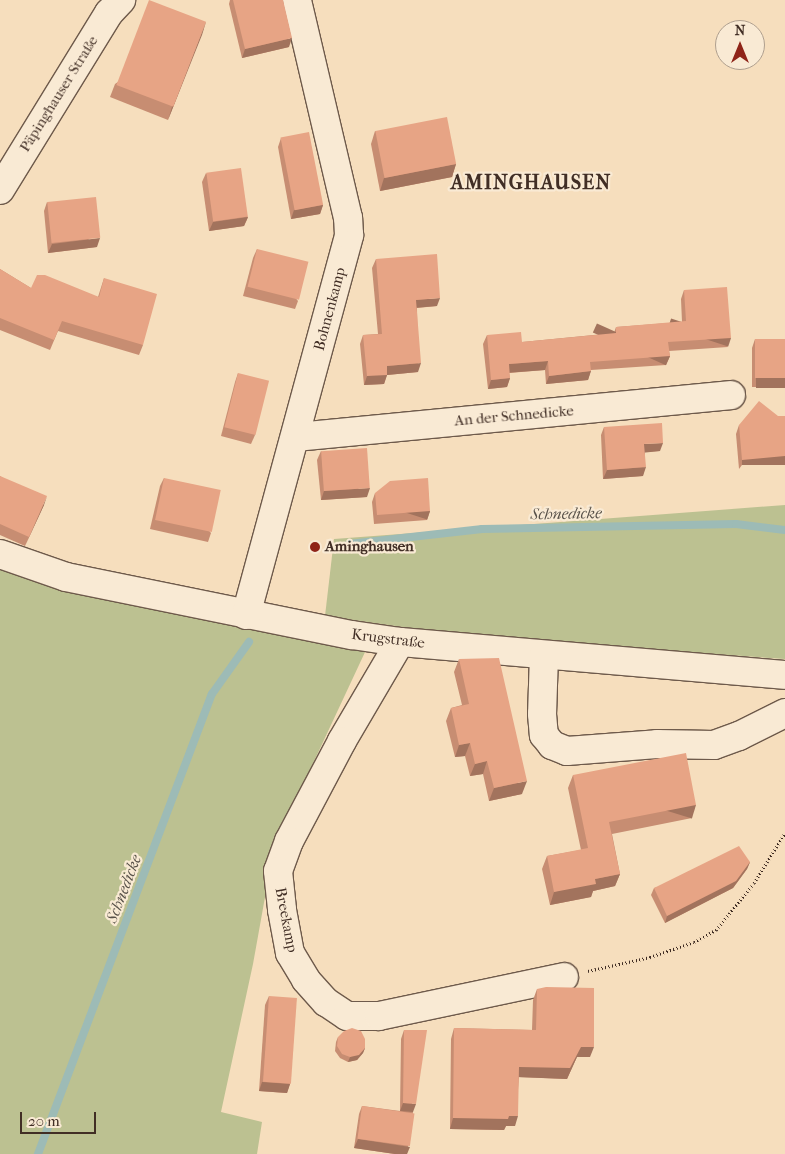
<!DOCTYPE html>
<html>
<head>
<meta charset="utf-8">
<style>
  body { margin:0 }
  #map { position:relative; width:785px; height:1154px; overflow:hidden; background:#f6debd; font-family:"IM FELL French Canon",serif }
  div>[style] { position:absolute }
  .green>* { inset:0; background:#bcc191 }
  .stream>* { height:8px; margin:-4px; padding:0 4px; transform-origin:4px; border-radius:4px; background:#9dbbb6 }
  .path>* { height:3px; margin-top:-1.5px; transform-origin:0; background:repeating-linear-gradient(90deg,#412e25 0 1px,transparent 0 3.5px) }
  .roads { filter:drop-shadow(1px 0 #6e5a4b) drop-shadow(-1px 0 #6e5a4b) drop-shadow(0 1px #6e5a4b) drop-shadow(0 -1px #6e5a4b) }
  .minor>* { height:28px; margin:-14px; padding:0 14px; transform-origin:14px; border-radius:14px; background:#f9ead4 }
  .wall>* { inset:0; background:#c78d72 }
  .shaded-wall>* { inset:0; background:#a2735d; transform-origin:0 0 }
  .building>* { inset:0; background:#e7a485; transform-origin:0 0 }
  .dots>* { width:14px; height:14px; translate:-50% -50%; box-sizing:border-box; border:2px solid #f9ead4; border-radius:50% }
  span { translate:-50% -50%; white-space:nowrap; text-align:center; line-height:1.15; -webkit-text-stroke:4.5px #f9ead4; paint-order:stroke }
  .street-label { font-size:15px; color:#412e25 }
  .poi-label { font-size:15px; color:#412e25; font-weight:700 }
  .left { translate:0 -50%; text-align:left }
  .water-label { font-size:16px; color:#585149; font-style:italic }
  .district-label { font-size:20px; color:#412e25; font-weight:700; letter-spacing:1px }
  .north { position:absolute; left:715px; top:20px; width:50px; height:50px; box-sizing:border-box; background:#f9ead4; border:1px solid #af9f8e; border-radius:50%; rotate:0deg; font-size:14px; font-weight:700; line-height:20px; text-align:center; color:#412e25 }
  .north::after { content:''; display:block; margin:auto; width:18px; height:22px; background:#8f2418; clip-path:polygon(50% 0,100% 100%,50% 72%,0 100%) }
  .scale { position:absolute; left:20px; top:1112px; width:76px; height:22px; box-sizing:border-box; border:2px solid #412e25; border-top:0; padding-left:6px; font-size:15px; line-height:18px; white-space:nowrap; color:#412e25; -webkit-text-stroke:4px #f9ead4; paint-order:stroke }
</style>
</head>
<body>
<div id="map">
  <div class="green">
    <div style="clip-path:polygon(785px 505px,785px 659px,473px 637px,325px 616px,334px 539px)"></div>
    <div style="clip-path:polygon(0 566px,366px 650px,274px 847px,253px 964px,221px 1112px,262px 1122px,257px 1154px,0 1154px)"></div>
  </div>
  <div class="stream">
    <div style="left:349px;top:544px;width:134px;rotate:-6.4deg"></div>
    <div style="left:482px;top:529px;width:254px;rotate:-1.1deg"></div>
    <div style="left:736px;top:524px;width:49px;rotate:7deg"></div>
    <div style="left:38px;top:1154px;width:492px;rotate:-69.3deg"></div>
    <div style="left:212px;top:694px;width:64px;rotate:-54.6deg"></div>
  </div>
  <div class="path">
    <div style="left:588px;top:971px;width:64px;rotate:-12.7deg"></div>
    <div style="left:650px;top:957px;width:46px;rotate:-18.8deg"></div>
    <div style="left:694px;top:942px;width:25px;rotate:-29deg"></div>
    <div style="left:716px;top:930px;width:60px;rotate:-51deg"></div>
    <div style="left:754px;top:883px;width:59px;rotate:-58.2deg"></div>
  </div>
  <div class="roads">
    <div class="minor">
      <div style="left:0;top:190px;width:208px;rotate:-58.4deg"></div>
      <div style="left:109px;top:13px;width:18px;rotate:-47deg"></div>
      <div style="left:296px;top:437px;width:437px;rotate:-5.5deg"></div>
      <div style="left:0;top:554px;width:70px;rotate:19.2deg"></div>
      <div style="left:66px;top:577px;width:292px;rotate:11.5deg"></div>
      <div style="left:352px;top:635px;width:49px;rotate:8.3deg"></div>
      <div style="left:400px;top:642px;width:386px;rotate:4.9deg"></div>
      <div style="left:246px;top:615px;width:394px;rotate:-74.8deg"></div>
      <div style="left:349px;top:235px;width:17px;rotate:-93deg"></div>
      <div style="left:348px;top:218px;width:224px;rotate:-103.2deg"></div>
      <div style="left:400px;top:642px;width:115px;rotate:120.4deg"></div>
      <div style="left:342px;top:741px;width:113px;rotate:117.9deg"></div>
      <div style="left:289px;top:841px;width:32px;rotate:110deg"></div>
      <div style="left:278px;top:871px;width:39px;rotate:84deg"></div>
      <div style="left:282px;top:910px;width:44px;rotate:79.5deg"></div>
      <div style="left:290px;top:953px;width:31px;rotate:59deg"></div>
      <div style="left:306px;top:980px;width:30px;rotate:48deg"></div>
      <div style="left:326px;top:1002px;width:25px;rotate:34deg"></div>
      <div style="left:347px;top:1016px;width:32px"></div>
      <div style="left:379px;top:1016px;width:189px;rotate:-11.9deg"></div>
      <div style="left:544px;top:655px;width:59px;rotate:91.9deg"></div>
      <div style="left:542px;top:714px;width:21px;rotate:85deg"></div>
      <div style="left:544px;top:735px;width:13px;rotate:51deg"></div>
      <div style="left:552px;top:745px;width:16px;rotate:22deg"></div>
      <div style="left:567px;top:751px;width:90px;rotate:-4.4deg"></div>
      <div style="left:657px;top:744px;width:57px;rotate:1deg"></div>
      <div style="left:714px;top:745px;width:27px;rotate:-20deg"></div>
      <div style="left:739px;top:736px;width:51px;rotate:-26.6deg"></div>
    </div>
  </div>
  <div class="wall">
    <div style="clip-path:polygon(230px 0,283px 0,289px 47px,242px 58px,229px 4px)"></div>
    <div style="clip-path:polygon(206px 22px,168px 120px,110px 97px,115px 84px)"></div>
    <div style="clip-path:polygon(375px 131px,456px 164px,452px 177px,380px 191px,371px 144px)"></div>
    <div style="clip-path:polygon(281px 138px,323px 205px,320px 214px,291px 219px,278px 147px)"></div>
    <div style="clip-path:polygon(206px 173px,248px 217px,244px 226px,209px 231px,202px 182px)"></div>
    <div style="clip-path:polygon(47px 202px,97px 247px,48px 253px,44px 211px)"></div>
    <div style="clip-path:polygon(257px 249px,298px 301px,295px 309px,243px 296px,253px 258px)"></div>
    <div style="clip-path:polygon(376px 259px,437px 306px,417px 308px,418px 372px,387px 375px,384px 384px,364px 385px,360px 344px,363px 335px,378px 334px,372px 268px)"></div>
    <div style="clip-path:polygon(0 269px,31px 288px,98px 297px,104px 278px,143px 345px,139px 355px,58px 331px,50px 350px,0 330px)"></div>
    <div style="clip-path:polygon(684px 290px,728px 347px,669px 351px,670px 356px,666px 365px,591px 370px,588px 380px,546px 384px,545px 370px,509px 373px,510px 378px,507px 387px,488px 389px,483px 344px,487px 335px,522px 342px,614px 333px,616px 327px,682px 322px,681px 299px)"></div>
    <div style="clip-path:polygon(755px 339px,785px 339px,785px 387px,752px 387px,752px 348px)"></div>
    <div style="clip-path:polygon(238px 373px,255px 435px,251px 444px,221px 436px,235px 382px)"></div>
    <div style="clip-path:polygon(778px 416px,739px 469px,736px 434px,739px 425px)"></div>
    <div style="clip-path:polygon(604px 427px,660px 451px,645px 452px,643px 476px,603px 479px,601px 435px)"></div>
    <div style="clip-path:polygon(321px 451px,367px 497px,321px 500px,317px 460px)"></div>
    <div style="clip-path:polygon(0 476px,44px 505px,25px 546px,0 535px)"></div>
    <div style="clip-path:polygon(164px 478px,211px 533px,208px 542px,150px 529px,160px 486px)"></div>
    <div style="clip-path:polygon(375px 493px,430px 511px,427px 520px,374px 524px,372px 502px)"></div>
    <div style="clip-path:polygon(459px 659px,522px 794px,489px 801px,483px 774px,470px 776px,465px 756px,455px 757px,446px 721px,451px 708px,462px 705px,454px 672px)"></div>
    <div style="clip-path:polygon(573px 775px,692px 818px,612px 834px,620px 874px,615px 886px,593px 891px,591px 897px,550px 905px,542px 869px,547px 856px,581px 850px,568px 788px)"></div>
    <div style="clip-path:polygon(750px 862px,747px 869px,733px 888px,665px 923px,651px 895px,654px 888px)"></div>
    <div style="clip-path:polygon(537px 989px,590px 1057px,577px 1057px,567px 1079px,519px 1077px,515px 1126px,506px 1126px,504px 1130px,450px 1129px,451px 1039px,454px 1028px,532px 1030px,533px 1000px)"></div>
    <div style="clip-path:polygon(269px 996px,290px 1084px,287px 1093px,259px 1091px,265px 1005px)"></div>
    <div style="clip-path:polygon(404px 1030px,413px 1112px,407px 1154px,395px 1154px,354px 1148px,359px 1114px,362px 1106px,400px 1111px,401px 1039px)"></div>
    <div style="clip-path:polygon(338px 1037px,365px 1048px,363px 1053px,357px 1060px,348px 1062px,340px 1058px,335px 1051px,336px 1042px)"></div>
  </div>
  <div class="shaded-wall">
    <div style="clip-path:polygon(206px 22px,202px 35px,168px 120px,172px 107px)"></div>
    <div style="clip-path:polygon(292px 38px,289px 47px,242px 58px,245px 49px)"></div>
    <div style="clip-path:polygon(456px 164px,452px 177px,380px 191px,384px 178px)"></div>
    <div style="clip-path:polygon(323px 205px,320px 214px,291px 219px,294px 210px)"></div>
    <div style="clip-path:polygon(248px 217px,244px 226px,209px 231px,213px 222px)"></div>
    <div style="clip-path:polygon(100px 238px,97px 247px,48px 253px,52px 244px)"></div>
    <div style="clip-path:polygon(440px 298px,437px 306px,413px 308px,416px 300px)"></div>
    <div style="left:731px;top:338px;width:9px;height:63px;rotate:108deg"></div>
    <div style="left:670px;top:356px;width:10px;height:80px;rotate:114deg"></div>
    <div style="clip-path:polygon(548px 361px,545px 370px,505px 373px,509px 364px)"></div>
    <div style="clip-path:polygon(421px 363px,418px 372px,387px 375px,384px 384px,364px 385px,367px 376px,387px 366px)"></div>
    <div style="clip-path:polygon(591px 371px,588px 380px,546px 384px,549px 376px)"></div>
    <div style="clip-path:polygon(510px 378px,507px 387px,488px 389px,491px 380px)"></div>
    <div style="left:756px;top:378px;width:29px;height:10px"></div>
    <div style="clip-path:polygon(663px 443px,660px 451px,641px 453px,644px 444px)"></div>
    <div style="left:785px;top:456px;width:9px;height:43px;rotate:90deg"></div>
    <div style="clip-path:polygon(646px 467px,643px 476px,603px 479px,607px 470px)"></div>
    <div style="clip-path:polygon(370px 488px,367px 497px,321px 500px,324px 491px)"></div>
    <div style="clip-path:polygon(47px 496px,44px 505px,25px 546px,29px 537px)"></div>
    <div style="left:430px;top:511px;width:9px;height:53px;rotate:108deg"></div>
    <div style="clip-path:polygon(470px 743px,465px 756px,455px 757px,459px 745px)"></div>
    <div style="clip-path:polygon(487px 761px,483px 774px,470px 776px,475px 764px)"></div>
    <div style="clip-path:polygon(527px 781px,522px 794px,489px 801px,494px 788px)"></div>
    <div style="left:696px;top:805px;width:14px;height:89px;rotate:107deg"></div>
    <div style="clip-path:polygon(750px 862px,747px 869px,733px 888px,665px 923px,667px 916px)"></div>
    <div style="clip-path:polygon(620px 874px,615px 886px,593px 891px,591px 897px,550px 905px,554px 892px,595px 879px)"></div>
    <div style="clip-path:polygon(581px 1047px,594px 1047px,590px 1057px,577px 1057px,567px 1079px,516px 1077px,519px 1067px)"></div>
    <div style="clip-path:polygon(365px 1048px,363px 1053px,357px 1060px,348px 1062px,350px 1057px)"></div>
    <div style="clip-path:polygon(262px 1082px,290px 1084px,287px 1093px,259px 1091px)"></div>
    <div style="clip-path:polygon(403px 1103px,416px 1104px,413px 1112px,400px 1111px)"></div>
    <div style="clip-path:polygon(509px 1116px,518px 1116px,515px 1126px,506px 1126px,504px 1130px,450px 1129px,453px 1118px)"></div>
    <div style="clip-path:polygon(358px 1139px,410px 1147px,407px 1154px,395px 1154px,354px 1148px)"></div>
  </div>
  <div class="building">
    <div style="left:149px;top:0;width:61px;height:91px;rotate:21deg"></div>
    <div style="clip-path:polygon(233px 0,283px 0,292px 38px,245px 49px)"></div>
    <div style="left:447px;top:117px;width:48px;height:73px;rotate:79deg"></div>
    <div style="left:309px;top:132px;width:74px;height:29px;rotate:79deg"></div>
    <div style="left:241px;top:168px;width:49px;height:35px;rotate:82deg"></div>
    <div style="left:96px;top:197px;width:41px;height:49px;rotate:84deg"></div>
    <div style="left:257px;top:249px;width:53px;height:39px;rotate:14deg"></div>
    <div style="clip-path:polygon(437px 254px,440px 298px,416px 300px,421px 363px,387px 366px,387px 375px,367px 376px,363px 335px,382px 334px,376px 259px)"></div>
    <div style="clip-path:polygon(0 269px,31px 288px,37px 275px,45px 275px,99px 297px,104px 278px,157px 294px,143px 345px,62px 321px,54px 340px,0 318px)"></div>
    <div style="clip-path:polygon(727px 287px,731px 338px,668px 342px,670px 356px,590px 362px,591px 371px,549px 376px,548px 361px,509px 364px,510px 378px,491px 380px,487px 335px,521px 332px,522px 342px,616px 333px,616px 327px,686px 321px,684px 290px)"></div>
    <div style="left:755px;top:339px;width:30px;height:39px"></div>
    <div style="left:238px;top:373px;width:32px;height:56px;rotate:14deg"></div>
    <div style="clip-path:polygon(759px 401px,778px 416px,785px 416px,785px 456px,742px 460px,739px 425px)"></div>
    <div style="clip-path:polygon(662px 423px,663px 443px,644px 444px,646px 467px,607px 470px,604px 427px)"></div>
    <div style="left:367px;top:448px;width:40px;height:46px;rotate:86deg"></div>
    <div style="clip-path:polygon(0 476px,47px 496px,29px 537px,0 524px)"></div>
    <div style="left:164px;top:478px;width:58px;height:43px;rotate:12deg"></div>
    <div style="clip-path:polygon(428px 478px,430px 511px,377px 515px,375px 493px,390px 481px)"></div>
    <div style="clip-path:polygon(499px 658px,527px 781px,494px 788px,487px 761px,475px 764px,470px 743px,459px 745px,451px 708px,469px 704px,459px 659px)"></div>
    <div style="clip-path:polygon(686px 753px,696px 805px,609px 822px,620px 874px,595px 879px,596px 884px,554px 892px,547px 856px,588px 848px,573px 775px)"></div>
    <div style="clip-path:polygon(739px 846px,750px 862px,736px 881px,667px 916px,654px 888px)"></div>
    <div style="clip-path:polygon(546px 987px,594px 988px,594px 1047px,581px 1047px,570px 1068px,519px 1067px,518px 1116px,509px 1116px,508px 1119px,453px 1118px,454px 1028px,536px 1030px,537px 989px)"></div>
    <div style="left:269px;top:996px;width:28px;height:86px;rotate:4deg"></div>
    <div style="clip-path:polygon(352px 1028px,361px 1031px,365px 1039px,365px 1048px,359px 1055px,350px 1057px,342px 1054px,337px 1046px,338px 1037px,344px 1031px)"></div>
    <div style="clip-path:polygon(404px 1030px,427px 1030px,416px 1104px,403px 1103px)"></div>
    <div style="left:362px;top:1106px;width:53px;height:33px;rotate:8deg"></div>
  </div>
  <div class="dots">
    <div style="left:315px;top:547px;background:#8f2418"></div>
  </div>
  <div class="street-label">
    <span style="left:59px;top:94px;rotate:-58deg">Päpinghauser Straße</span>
    <span style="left:330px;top:309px;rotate:-75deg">Bohnenkamp</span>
    <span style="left:514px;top:416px;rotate:-5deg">An der Schnedicke</span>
    <span style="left:388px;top:639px;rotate:7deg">Krugstraße</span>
    <span style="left:286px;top:920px;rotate:79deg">Breekamp</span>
  </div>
  <div class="poi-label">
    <span class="left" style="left:325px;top:547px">Aminghausen</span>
  </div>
  <div class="water-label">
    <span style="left:566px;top:514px;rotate:-1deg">Schnedicke</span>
    <span style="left:124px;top:889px;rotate:-69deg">Schnedicke</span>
  </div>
  <div class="district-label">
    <span style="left:531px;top:182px">AMINGHAUSEN</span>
  </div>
  <div class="north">N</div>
  <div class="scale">20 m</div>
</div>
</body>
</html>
